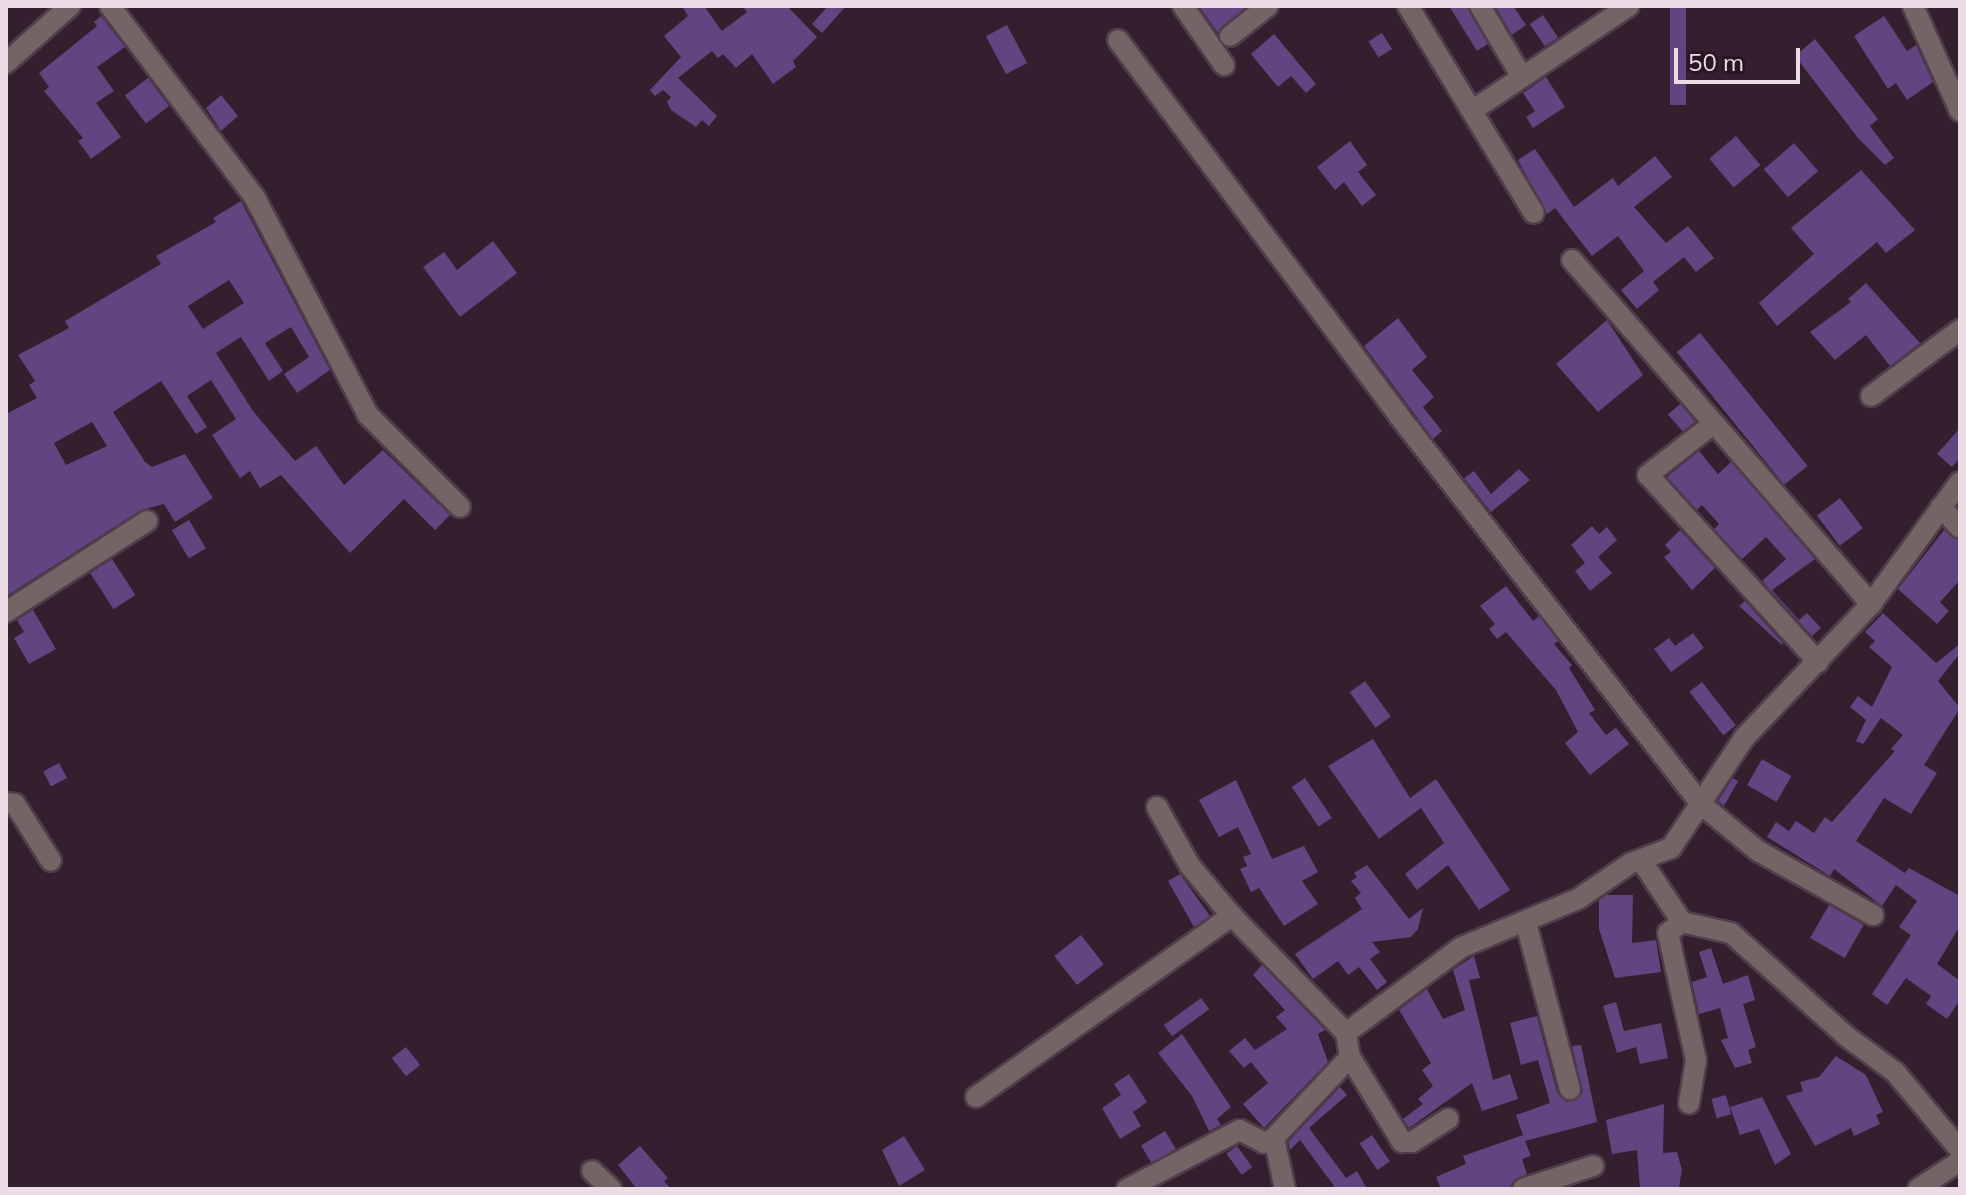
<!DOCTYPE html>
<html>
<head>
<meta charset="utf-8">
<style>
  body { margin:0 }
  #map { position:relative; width:1966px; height:1195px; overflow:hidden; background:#341f2e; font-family:Mulish,sans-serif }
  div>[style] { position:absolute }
  .building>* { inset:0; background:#614480; transform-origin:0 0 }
  .roads { filter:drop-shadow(2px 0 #513d4b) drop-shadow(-2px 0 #513d4b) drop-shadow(0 2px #513d4b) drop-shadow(0 -2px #513d4b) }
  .minor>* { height:20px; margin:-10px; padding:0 10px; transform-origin:10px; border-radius:10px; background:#736566 }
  span { translate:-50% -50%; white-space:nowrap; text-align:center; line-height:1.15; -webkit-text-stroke:6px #2a1524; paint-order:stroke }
  .frame { position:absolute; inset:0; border:8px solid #ebdce6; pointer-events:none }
  .scale { position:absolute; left:1674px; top:48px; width:126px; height:36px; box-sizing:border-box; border:4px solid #ebdce6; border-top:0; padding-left:10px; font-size:24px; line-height:28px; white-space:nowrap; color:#ebdce6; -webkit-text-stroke:6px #2a1524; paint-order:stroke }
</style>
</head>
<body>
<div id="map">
  <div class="building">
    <div style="clip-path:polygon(682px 6px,704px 6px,722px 31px,747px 12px,742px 6px,787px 6px,817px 37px,793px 61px,796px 67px,773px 84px,752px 54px,736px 68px,723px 54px,718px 58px,712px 51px,678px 78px,717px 116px,709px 126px,702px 120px,696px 127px,671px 110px,667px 102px,671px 97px,663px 90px,655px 96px,650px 90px,681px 57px,664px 36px,688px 16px)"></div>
    <div style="clip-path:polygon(828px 6px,846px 6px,822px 33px,812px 24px)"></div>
    <div style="clip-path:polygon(1199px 6px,1247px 6px,1218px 33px)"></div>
    <div style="clip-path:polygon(1449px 6px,1467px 6px,1488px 44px,1477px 51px)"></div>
    <div style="clip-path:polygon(1495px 6px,1513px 6px,1526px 25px,1512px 35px)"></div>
    <div style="left:1670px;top:6px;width:16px;height:99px"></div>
    <div style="left:1543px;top:15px;width:27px;height:16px;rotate:56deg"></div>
    <div style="clip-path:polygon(101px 16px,125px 47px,97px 67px,114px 91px,96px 103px,121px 137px,91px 159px,78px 141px,83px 138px,44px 91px,49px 87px,39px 73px,97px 26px,94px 22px)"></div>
    <div style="clip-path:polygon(1884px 16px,1907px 51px,1916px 45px,1933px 82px,1907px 100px,1896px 83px,1888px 89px,1854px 36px)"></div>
    <div style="left:1007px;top:25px;width:43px;height:24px;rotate:62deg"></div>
    <div style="left:1382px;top:33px;width:19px;height:16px;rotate:58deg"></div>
    <div style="clip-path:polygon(1274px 34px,1316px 84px,1306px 93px,1291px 76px,1278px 87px,1251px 54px)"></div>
    <div style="clip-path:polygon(1815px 39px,1878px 119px,1870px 126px,1894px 158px,1885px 165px,1858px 138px,1795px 56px)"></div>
    <div style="clip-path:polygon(1546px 77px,1565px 107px,1533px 128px,1526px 117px,1535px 111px,1523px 93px)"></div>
    <div style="left:148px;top:78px;width:35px;height:29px;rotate:53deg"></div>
    <div style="clip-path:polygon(221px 95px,238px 116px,221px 131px,206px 108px)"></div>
    <div style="left:1736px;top:136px;width:38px;height:35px;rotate:50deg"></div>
    <div style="clip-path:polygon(1350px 141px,1367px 165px,1358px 172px,1376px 195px,1362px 206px,1344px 182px,1335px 190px,1317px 167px)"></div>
    <div style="left:1794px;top:143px;width:37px;height:40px;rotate:49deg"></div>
    <div style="clip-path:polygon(1535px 149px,1574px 207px,1613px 178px,1618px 186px,1655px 156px,1672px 177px,1634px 207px,1666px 243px,1688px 226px,1714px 258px,1696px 272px,1684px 257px,1653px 282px,1659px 290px,1637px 309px,1621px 290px,1644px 271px,1618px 236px,1592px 256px,1555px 208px,1547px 214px,1518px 160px)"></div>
    <div style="clip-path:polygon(1861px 170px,1915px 230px,1886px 253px,1877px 242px,1777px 326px,1759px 303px,1814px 254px,1791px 228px)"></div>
    <div style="clip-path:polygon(evenodd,241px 201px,330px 370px,297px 393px,284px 374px,309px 357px,291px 327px,265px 343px,283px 371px,269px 381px,241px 337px,216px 353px,253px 411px,295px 461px,316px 446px,344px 485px,383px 450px,450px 515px,435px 530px,404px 499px,350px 553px,281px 475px,260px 488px,250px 471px,240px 478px,212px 435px,236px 419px,211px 380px,187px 396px,207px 427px,196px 434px,161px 381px,113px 412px,145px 462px,152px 467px,185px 454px,213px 498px,175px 522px,164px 504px,141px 510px,8px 595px,6px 414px,37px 398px,29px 385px,35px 381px,18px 355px,69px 328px,65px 321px,161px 264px,156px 256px,216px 222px,213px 218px,241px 201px,229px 280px,244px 303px,203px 329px,188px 306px,229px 280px,241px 201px,92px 422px,107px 446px,66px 465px,54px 443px,92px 422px)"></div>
    <div style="clip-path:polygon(493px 241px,517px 273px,460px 317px,423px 267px,444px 252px,457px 270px)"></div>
    <div style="clip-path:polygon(1866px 283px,1920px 343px,1890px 366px,1866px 335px,1835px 360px,1810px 332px,1851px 302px,1848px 299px)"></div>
    <div style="clip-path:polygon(1398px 318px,1427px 357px,1412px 370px,1434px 397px,1423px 407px,1442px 431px,1433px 439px,1364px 346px)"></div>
    <div style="clip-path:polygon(1607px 320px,1643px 375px,1598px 412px,1556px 364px)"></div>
    <div style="left:1700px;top:333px;width:171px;height:30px;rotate:51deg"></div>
    <div style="left:1680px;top:404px;width:23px;height:16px;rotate:49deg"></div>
    <div style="clip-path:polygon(1960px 428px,1960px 458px,1952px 467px,1937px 454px)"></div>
    <div style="clip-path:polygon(1699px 451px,1718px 474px,1731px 462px,1815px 559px,1772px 590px,1799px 620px,1807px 613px,1821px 628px,1812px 636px,1762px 581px,1786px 559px,1766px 537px,1742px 559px,1714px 529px,1719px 524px,1702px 505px,1697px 510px,1667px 477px)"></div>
    <div style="clip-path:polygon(1519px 469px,1530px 480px,1491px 512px,1464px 478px,1474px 471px,1491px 494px)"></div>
    <div style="left:1840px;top:498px;width:38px;height:29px;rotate:53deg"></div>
    <div style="left:189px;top:520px;width:33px;height:20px;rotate:59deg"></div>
    <div style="clip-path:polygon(1592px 526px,1599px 534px,1607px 527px,1617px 540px,1598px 557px,1612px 573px,1590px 591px,1575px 571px,1585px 563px,1571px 545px)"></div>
    <div style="clip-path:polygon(1680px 530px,1715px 568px,1692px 590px,1664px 557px,1671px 552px,1665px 545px)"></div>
    <div style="clip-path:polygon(1944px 530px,1960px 541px,1960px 580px,1940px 602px,1949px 611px,1937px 624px,1898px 589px)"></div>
    <div style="left:112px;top:559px;width:43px;height:26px;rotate:57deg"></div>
    <div style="clip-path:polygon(1506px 586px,1533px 621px,1539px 616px,1558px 641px,1554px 644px,1572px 665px,1569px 668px,1595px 710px,1589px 713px,1606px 735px,1616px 728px,1629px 744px,1590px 775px,1565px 743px,1578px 732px,1556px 690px,1506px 632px,1497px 639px,1489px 629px,1495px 624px,1480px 606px)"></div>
    <div style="clip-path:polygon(1745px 601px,1783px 643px,1782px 645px,1739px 606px)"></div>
    <div style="clip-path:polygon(33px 610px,56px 649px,29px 664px,14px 638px,24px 632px,17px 620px)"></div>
    <div style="clip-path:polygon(1883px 613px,1936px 663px,1960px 644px,1960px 653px,1938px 681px,1960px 708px,1924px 765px,1937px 773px,1911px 814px,1884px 798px,1856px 841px,1905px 873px,1909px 868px,1960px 896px,1960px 926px,1937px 964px,1960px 981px,1960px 1000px,1947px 1019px,1926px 1004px,1931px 996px,1906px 978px,1887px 1005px,1872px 994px,1911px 935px,1899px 927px,1917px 901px,1896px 885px,1882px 906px,1834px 869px,1830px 876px,1767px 837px,1776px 822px,1789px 831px,1796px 821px,1814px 833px,1825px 817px,1832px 822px,1895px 751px,1891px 749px,1903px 735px,1881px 718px,1863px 744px,1856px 741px,1866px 720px,1850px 707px,1858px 696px,1872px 707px,1892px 667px,1869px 647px,1875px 641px,1865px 632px)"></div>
    <div style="clip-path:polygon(1693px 633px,1704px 648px,1671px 672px,1654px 649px,1669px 638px,1675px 646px)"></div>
    <div style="left:1365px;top:681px;width:44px;height:19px;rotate:54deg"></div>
    <div style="left:1702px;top:682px;width:55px;height:16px;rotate:52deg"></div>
    <div style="clip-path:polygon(1373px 739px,1410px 798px,1436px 779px,1510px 890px,1479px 910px,1448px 865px,1417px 890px,1405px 874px,1444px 843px,1421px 808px,1379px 839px,1328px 766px)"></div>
    <div style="left:1762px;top:759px;width:34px;height:30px;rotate:30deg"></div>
    <div style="left:59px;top:763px;width:17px;height:18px;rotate:62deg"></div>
    <div style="left:1305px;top:778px;width:48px;height:16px;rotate:56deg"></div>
    <div style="clip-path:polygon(1733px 778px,1738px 781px,1724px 806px,1718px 801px)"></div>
    <div style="clip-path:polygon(1236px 780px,1272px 859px,1304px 846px,1318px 872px,1302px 881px,1318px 904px,1284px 926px,1259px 888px,1251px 892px,1240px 869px,1247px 866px,1243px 857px,1251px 854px,1238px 827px,1219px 837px,1199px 800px)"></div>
    <div style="clip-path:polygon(1367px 865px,1409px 919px,1423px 908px,1418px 929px,1411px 937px,1372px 942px,1380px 952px,1370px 959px,1387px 982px,1377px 990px,1359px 967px,1348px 975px,1338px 961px,1313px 979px,1295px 954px,1362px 909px,1355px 898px,1361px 893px,1351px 881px,1357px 877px,1354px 873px)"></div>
    <div style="clip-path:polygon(1180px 874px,1210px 916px,1194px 927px,1168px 881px)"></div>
    <div style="clip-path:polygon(1606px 895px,1633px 895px,1632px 943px,1656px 940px,1661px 972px,1615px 978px,1599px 929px,1599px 900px)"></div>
    <div style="left:1829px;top:905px;width:40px;height:38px;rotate:30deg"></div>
    <div style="left:1081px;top:935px;width:37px;height:34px;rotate:52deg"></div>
    <div style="clip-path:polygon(1711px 948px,1723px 984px,1748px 975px,1755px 1000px,1743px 1004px,1756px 1047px,1748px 1050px,1752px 1063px,1735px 1068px,1721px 1040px,1728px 1038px,1720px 1008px,1699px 1014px,1692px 982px,1707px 977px,1699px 952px)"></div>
    <div style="clip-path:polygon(1474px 956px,1480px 978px,1469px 980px,1493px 1080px,1510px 1074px,1518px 1099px,1482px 1111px,1472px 1083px,1409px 1128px,1403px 1119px,1423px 1104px,1418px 1099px,1433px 1086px,1422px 1070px,1431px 1063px,1399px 1010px,1427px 989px,1443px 1019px,1465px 1010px,1453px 970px)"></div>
    <div style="clip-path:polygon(1262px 965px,1325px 1030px,1318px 1034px,1328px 1062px,1264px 1128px,1243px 1104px,1268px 1083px,1251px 1062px,1244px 1068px,1229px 1051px,1245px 1038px,1255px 1050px,1287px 1029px,1276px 1017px,1285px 1010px,1253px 975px)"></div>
    <div style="left:1201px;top:998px;width:14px;height:46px;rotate:54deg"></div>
    <div style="clip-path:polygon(1616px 1002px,1624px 1031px,1661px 1023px,1668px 1058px,1640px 1064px,1636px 1047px,1617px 1053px,1603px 1006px)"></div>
    <div style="clip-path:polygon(1537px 1016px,1557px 1092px,1567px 1102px,1583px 1092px,1572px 1046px,1581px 1045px,1597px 1122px,1525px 1141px,1531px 1156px,1522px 1159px,1527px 1174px,1514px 1180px,1510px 1188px,1441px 1189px,1436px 1177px,1466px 1164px,1463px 1156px,1523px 1135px,1516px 1115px,1550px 1103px,1538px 1060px,1521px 1065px,1510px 1023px)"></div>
    <div style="clip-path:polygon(1182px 1034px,1231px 1107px,1217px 1119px,1221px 1125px,1209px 1131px,1192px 1096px,1158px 1053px)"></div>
    <div style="left:406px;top:1047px;width:23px;height:18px;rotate:52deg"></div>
    <div style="clip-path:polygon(1836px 1056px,1866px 1075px,1883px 1112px,1876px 1115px,1880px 1124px,1854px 1136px,1851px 1128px,1815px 1146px,1786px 1096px,1803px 1091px,1800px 1082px,1819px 1077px)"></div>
    <div style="clip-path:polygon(1129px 1074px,1147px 1102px,1133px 1112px,1141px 1126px,1120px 1139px,1102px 1108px,1121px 1095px,1114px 1084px)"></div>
    <div style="clip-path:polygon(1340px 1087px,1347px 1095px,1309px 1128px,1346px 1178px,1357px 1171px,1367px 1189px,1329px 1189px,1334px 1186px,1300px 1140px,1290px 1150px,1288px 1142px)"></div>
    <div style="left:1726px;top:1095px;width:20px;height:15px;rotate:75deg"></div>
    <div style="clip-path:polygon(1762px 1097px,1791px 1154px,1775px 1165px,1759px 1129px,1740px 1135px,1730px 1107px)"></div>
    <div style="clip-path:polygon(1664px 1104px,1663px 1153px,1677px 1152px,1682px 1170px,1679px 1187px,1640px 1189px,1637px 1150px,1612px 1154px,1606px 1120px)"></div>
    <div style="left:1165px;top:1131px;width:21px;height:28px;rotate:59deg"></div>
    <div style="left:1372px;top:1135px;width:32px;height:15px;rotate:56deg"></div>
    <div style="clip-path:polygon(904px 1136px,925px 1170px,899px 1186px,882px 1150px)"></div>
    <div style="clip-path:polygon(640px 1146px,668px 1178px,664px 1181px,671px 1189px,637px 1189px,618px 1165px)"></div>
    <div style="left:1237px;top:1146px;width:26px;height:13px;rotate:54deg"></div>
  </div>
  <div class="roads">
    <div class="minor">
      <div style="left:110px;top:6px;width:241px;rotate:52.9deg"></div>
      <div style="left:255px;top:198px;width:245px;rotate:62.5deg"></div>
      <div style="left:368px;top:415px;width:130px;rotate:45deg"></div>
      <div style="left:1183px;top:6px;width:72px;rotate:55.2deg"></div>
      <div style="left:1408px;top:6px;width:242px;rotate:58.7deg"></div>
      <div style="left:1480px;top:6px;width:82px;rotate:59.4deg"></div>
      <div style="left:1913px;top:6px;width:115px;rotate:65.9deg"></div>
      <div style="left:1230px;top:36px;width:48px;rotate:-38.3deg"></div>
      <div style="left:1118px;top:40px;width:469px;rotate:53.2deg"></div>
      <div style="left:1399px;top:416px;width:493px;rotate:52.1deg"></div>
      <div style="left:1702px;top:805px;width:72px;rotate:39.4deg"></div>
      <div style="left:1758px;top:851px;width:132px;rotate:29.1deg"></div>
      <div style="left:6px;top:63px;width:86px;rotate:-41.7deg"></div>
      <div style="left:1473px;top:110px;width:187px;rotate:-33.7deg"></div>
      <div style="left:1572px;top:260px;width:456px;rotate:49deg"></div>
      <div style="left:1871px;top:396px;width:111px;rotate:-36.6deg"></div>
      <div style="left:1713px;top:424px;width:83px;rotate:141.9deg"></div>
      <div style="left:1648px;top:475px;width:253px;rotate:47.7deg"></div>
      <div style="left:1941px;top:507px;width:28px;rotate:48deg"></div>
      <div style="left:6px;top:612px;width:168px;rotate:-32.8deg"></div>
      <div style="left:6px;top:803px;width:9px;rotate:6deg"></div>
      <div style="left:15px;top:804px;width:67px;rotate:57.7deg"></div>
      <div style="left:1157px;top:807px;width:68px;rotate:60.8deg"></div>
      <div style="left:1190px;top:866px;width:65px;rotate:50deg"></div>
      <div style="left:1232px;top:916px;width:163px;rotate:45.7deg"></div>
      <div style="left:1346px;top:1033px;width:24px;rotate:81deg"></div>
      <div style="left:1350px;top:1057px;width:111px;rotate:133.2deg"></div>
      <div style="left:1274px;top:1138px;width:52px;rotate:77.8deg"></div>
      <div style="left:1641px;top:860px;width:74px;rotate:56.5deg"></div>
      <div style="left:1682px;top:922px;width:18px;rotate:142deg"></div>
      <div style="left:1668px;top:933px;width:130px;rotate:77.6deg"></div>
      <div style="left:1696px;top:1060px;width:44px;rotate:99.2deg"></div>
      <div style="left:1682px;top:922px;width:50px;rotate:12.7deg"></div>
      <div style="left:1731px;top:933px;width:154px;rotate:41.8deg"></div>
      <div style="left:1846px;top:1036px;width:61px;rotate:36.3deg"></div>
      <div style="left:1895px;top:1072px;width:102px;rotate:50.2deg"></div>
      <div style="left:1526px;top:923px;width:172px;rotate:75.2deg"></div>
      <div style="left:1346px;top:1033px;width:144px;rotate:-36.6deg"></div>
      <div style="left:1462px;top:947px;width:126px;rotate:-22.5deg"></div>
      <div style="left:1578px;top:899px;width:64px;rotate:-34.2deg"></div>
      <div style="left:1631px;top:863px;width:43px;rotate:-20.6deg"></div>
      <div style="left:1671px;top:848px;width:132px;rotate:-56.4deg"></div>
      <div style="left:1744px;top:738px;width:185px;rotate:-46.5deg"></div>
      <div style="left:1871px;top:604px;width:151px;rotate:-53.9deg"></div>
      <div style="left:1350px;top:1057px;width:100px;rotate:58.5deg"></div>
      <div style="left:1402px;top:1142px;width:10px"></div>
      <div style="left:1412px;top:1142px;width:43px;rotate:-32.6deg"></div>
      <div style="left:976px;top:1097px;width:314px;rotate:-35.3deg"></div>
      <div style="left:592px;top:1171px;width:26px;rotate:43deg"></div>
      <div style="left:1127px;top:1189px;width:127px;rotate:-27.6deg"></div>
      <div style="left:1240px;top:1130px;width:27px;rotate:28deg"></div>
      <div style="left:1264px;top:1143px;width:11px;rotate:-27deg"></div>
      <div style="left:1523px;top:1189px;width:74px;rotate:-18.2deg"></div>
      <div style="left:1918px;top:1189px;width:50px;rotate:-33.7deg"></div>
    </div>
  </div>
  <div class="frame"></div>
  <div class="scale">50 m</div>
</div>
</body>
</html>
